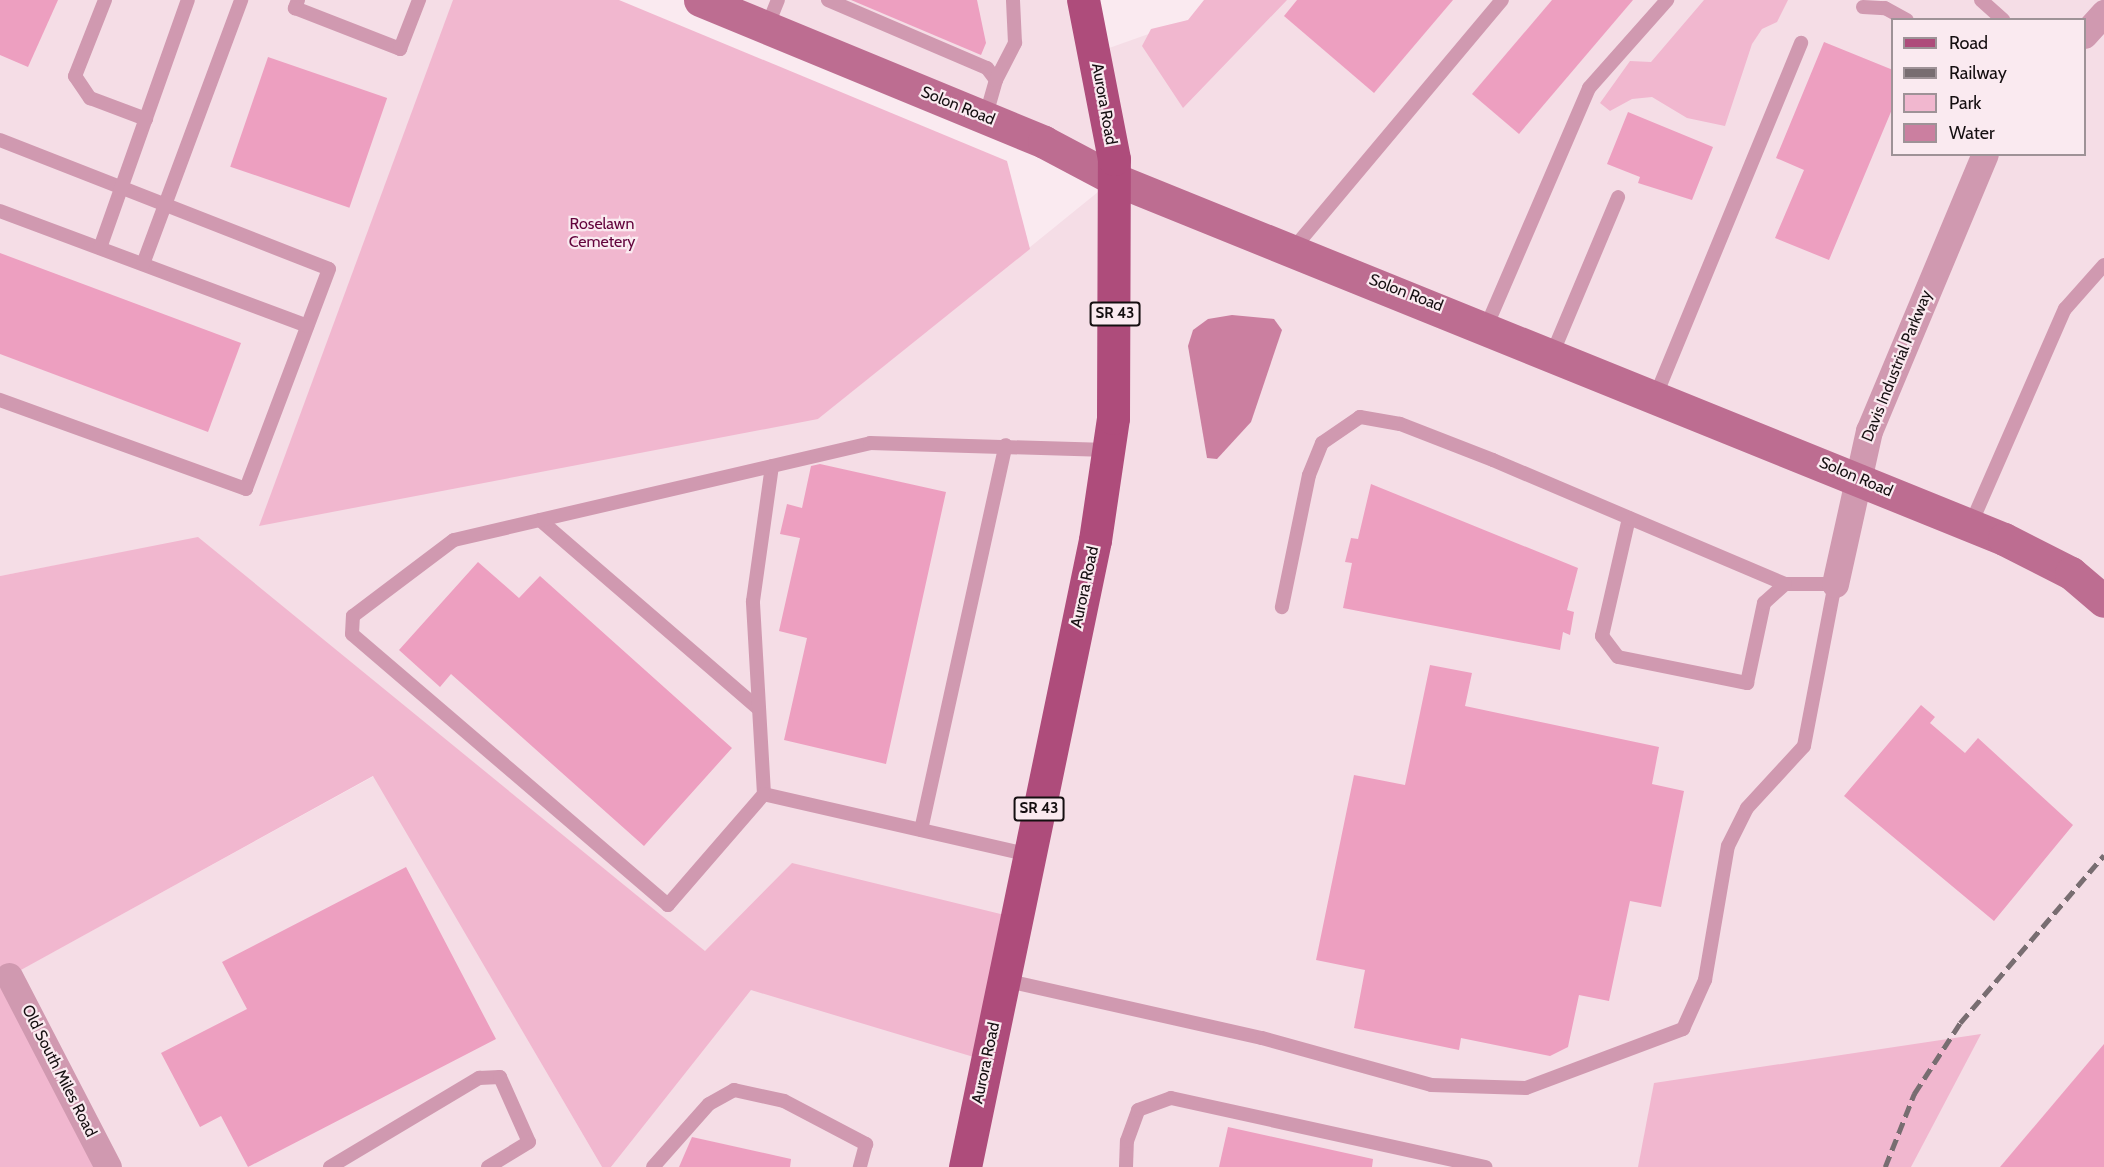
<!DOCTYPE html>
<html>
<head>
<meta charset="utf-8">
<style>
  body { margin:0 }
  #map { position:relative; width:2104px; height:1167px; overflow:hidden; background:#faeaf0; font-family:Cabin,sans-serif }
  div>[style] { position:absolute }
  .built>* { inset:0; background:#f5dde6 }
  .green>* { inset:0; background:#f1b7cf }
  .water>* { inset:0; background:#cb7fa0 }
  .building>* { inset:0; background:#ed9fc0; transform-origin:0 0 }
  .lane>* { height:14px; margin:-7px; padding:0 7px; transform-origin:7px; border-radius:7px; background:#d099b0 }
  .street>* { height:27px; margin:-13.5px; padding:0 13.5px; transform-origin:13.5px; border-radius:13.5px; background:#d099b0 }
  .secondary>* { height:33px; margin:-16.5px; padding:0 16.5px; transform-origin:16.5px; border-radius:16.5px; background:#bd6d91 }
  .primary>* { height:33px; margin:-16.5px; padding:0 16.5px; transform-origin:16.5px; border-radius:16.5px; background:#ae4c7b }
  .rail>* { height:4.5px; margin-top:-2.25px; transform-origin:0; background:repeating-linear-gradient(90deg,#786d71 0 12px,transparent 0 18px) }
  span { translate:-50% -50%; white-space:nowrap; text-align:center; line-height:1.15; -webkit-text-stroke:4.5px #faeaf0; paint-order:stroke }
  .shield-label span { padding:2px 4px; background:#faeaf0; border:2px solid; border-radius:4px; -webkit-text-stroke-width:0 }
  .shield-label { font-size:15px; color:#150f11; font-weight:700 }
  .street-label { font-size:16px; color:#150f11 }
  .park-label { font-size:16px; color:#63043c }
  .legend { position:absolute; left:1891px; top:18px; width:195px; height:138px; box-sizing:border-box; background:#faeaf0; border:2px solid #9e9297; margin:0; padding:8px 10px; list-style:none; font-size:18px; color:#150f11 }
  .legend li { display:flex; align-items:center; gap:12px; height:30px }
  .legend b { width:30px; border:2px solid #9e9297 }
</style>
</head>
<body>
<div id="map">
  <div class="built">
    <div style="clip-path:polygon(evenodd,0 0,458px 0,818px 419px,1114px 179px,700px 0,1083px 0,1095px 53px,1188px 20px,1218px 0,2104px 0,2104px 1167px,611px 1167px,751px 989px,198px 538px,0 576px,0 0,1892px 20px,2084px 20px,2084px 154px,1892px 154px,1892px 20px)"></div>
    <div style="clip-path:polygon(374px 776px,602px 1167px,95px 1167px,9px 976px)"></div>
  </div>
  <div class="green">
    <div style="clip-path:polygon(453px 0,619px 0,1007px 161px,1030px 249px,818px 419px,259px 526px)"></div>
    <div style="clip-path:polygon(1204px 0,1287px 0,1183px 108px,1142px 46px,1151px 29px,1188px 20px)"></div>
    <div style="clip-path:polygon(1704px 0,1788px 0,1777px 22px,1762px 29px,1752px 44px,1725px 126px,1687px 118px,1652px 97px,1632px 99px,1610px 111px,1600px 103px,1630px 61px,1651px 62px)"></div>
    <div style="clip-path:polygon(198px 537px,705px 951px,792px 863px,1017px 918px,987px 1061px,751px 990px,611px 1167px,602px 1167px,373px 776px,10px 976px,95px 1167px,0 1167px,0 576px)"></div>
    <div style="clip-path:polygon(1981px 1034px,1911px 1167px,1638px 1167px,1654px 1083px)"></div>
  </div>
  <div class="water">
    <div style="clip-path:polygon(1232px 315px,1274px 319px,1282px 330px,1251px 422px,1217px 459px,1207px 458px,1188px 346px,1193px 330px,1208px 319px)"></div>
  </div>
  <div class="building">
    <div style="clip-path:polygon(0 0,58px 0,28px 67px,0 55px)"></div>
    <div style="clip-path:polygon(851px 0,977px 0,986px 43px,981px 55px)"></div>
    <div style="clip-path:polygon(1297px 0,1453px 0,1374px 93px,1284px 16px)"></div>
    <div style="clip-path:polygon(1552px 0,1633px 0,1519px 134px,1472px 94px)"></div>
    <div style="clip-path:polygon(1824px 42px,1893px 70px,1893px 107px,1829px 260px,1775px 238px,1804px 170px,1776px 158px)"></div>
    <div style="left:268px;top:57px;width:126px;height:116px;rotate:19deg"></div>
    <div style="clip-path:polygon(1628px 112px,1713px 147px,1692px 200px,1638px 183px,1640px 177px,1607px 164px)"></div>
    <div style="clip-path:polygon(0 253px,241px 343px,208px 432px,0 354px)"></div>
    <div style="clip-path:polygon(820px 464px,946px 492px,886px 764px,784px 740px,807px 638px,779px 631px,800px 538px,780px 534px,787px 504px,802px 508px,811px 466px)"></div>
    <div style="clip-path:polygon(1371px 484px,1578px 568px,1567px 610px,1574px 612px,1570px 635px,1563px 632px,1560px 650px,1343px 608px,1352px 563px,1345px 562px,1351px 538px,1358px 539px)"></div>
    <div style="clip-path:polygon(478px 562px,519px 598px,540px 576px,732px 748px,644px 846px,451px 674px,440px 687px,399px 650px)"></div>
    <div style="clip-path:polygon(1430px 665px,1472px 673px,1465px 706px,1659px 747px,1652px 784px,1684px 791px,1661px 907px,1630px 901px,1609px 1001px,1579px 995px,1568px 1047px,1550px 1056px,1461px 1038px,1459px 1050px,1354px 1028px,1365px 970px,1316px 960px,1354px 775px,1405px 785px)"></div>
    <div style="clip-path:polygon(1921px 705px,1935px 717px,1930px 723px,1965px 753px,1978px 738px,2073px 825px,1994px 921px,1844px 796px)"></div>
    <div style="clip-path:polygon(406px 867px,496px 1039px,248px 1167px,221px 1116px,200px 1127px,161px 1053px,247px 1009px,222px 962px)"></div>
    <div style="clip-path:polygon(2104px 1044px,2104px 1167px,2000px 1167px)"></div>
    <div style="clip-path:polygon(1228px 1127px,1373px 1159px,1372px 1167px,1219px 1167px)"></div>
    <div style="clip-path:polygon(692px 1137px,791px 1159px,790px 1167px,679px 1167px)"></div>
  </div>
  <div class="lane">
    <div style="left:105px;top:0;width:82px;rotate:111.5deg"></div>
    <div style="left:75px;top:76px;width:27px;rotate:56deg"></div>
    <div style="left:90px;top:98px;width:60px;rotate:20.6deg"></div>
    <div style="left:298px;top:0;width:9px;rotate:111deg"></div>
    <div style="left:295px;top:8px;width:113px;rotate:21.3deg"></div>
    <div style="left:400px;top:49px;width:53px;rotate:-68.8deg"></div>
    <div style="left:828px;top:0;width:173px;rotate:23.2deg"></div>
    <div style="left:987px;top:68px;width:15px;rotate:53deg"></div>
    <div style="left:996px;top:80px;width:40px;rotate:106deg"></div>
    <div style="left:1981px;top:0;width:30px;rotate:42deg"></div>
    <div style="left:1863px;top:7px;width:22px;rotate:3deg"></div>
    <div style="left:1885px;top:8px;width:25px;rotate:29deg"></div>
    <div style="left:767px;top:27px;width:29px;rotate:-68deg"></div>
    <div style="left:996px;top:80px;width:42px;rotate:-62.8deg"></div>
    <div style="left:1015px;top:43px;width:43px;rotate:-92.7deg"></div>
    <div style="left:0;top:140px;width:353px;rotate:21.4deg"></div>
    <div style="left:329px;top:269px;width:235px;rotate:110.7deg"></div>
    <div style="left:246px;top:489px;width:262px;rotate:-160.1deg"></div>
    <div style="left:0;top:211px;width:328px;rotate:20.5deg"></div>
    <div style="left:100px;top:248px;width:263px;rotate:-70.5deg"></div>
    <div style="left:1293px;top:249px;width:325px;rotate:-50deg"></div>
    <div style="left:143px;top:264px;width:282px;rotate:-69.6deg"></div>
    <div style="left:1487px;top:325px;width:258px;rotate:-66.7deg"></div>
    <div style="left:1589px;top:88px;width:118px;rotate:-48.4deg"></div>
    <div style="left:1553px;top:352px;width:168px;rotate:-67.2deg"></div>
    <div style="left:1656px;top:395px;width:381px;rotate:-67.6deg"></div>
    <div style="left:1629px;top:518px;width:121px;rotate:102.9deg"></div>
    <div style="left:1602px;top:636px;width:26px;rotate:53deg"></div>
    <div style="left:1618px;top:657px;width:132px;rotate:11.4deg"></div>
    <div style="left:1747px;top:683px;width:82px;rotate:-78deg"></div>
    <div style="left:1764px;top:603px;width:28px;rotate:-42deg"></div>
    <div style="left:540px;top:520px;width:289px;rotate:40.8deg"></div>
    <div style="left:1970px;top:526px;width:237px;rotate:-66.4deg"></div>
    <div style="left:2065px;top:309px;width:59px;rotate:-48.4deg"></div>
    <div style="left:764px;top:794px;width:193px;rotate:-93.3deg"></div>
    <div style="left:753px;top:601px;width:136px;rotate:-82deg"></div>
    <div style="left:921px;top:830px;width:394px;rotate:-77.6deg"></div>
    <div style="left:1030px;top:855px;width:273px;rotate:-167.1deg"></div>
    <div style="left:764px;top:794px;width:147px;rotate:130.9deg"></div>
    <div style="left:668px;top:905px;width:416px;rotate:-139.4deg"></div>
    <div style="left:352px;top:634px;width:18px;rotate:-87deg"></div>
    <div style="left:353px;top:616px;width:126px;rotate:-37deg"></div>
    <div style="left:454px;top:540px;width:427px;rotate:-13.1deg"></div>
    <div style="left:870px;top:443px;width:238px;rotate:1.7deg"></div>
    <div style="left:1004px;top:980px;width:264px;rotate:12.7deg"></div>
    <div style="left:1262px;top:1038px;width:175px;rotate:15.5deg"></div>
    <div style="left:1431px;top:1085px;width:95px;rotate:1.8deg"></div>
    <div style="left:1526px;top:1088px;width:168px;rotate:-20.6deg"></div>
    <div style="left:1683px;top:1029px;width:54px;rotate:-65.8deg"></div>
    <div style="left:1705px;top:980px;width:136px;rotate:-80.3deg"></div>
    <div style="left:1728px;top:846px;width:42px;rotate:-63.4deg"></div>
    <div style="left:1747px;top:808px;width:84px;rotate:-47.4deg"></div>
    <div style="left:1804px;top:746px;width:165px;rotate:-79.2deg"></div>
    <div style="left:1835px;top:584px;width:50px;rotate:180deg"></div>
    <div style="left:1785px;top:584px;width:317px;rotate:-157deg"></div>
    <div style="left:1493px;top:460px;width:100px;rotate:-158.8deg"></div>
    <div style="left:1400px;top:424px;width:41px;rotate:-170.1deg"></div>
    <div style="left:1360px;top:417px;width:46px;rotate:145.6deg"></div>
    <div style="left:1322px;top:443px;width:35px;rotate:112deg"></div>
    <div style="left:1309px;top:475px;width:135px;rotate:101.6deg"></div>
    <div style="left:330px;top:1167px;width:174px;rotate:-30.9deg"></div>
    <div style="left:479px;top:1078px;width:21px;rotate:-3deg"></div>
    <div style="left:500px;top:1077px;width:71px;rotate:66deg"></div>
    <div style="left:529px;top:1142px;width:48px;rotate:148.6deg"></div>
    <div style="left:653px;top:1167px;width:84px;rotate:-48.4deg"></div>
    <div style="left:709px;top:1104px;width:29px;rotate:-29deg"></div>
    <div style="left:734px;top:1090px;width:51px;rotate:12.4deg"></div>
    <div style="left:784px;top:1101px;width:93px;rotate:27.7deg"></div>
    <div style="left:866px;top:1144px;width:24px;rotate:105deg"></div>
    <div style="left:1126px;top:1167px;width:26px;rotate:-88deg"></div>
    <div style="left:1127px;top:1141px;width:33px;rotate:-70deg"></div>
    <div style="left:1138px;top:1110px;width:35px;rotate:-20deg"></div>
    <div style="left:1171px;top:1098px;width:322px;rotate:12.4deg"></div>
  </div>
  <div class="street">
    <div style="left:2084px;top:35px;width:30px;rotate:-48deg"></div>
    <div style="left:1835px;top:584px;width:157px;rotate:-77.5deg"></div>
    <div style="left:1869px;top:431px;width:300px;rotate:-67.3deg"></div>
    <div style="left:9px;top:976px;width:215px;rotate:62.6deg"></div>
  </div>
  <div class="secondary">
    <div style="left:700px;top:0;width:372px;rotate:22.4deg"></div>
    <div style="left:1044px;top:142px;width:79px;rotate:27.9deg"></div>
    <div style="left:1114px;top:179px;width:960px;rotate:22.02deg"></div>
    <div style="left:2004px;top:539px;width:75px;rotate:26.9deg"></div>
    <div style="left:2071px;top:573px;width:43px;rotate:40.3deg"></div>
  </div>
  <div class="primary">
    <div style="left:965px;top:1167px;width:640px;rotate:-78.29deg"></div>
    <div style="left:1095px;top:540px;width:123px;rotate:-81.6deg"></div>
    <div style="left:1113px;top:418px;width:259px;rotate:-89.8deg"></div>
    <div style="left:1114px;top:159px;width:162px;rotate:-101deg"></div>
  </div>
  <div class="rail">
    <div style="left:1885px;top:1167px;width:79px;rotate:-68.3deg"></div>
    <div style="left:1914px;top:1094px;width:85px;rotate:-57.1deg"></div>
    <div style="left:1960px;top:1023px;width:221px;rotate:-49.4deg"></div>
  </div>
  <div class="shield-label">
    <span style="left:1115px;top:314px">SR 43</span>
    <span style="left:1039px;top:809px">SR 43</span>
  </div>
  <div class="street-label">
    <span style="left:1104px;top:104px;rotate:80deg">Aurora Road</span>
    <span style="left:958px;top:106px;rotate:22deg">Solon Road</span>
    <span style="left:1406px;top:293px;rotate:21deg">Solon Road</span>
    <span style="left:1897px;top:366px;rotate:-68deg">Davis Industrial Parkway</span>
    <span style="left:1856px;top:477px;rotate:23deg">Solon Road</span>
    <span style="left:1085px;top:587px;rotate:-78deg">Aurora Road</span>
    <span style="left:986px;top:1063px;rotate:-78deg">Aurora Road</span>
    <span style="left:59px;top:1071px;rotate:63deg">Old South Miles Road</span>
  </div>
  <div class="park-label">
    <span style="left:602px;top:233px">Roselawn<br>Cemetery</span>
  </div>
  <ul class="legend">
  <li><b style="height:8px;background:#ae4c7b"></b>Road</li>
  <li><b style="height:8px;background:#786d71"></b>Railway</li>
  <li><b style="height:16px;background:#f1b7cf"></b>Park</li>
  <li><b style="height:16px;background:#cb7fa0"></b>Water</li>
  </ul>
</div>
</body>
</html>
